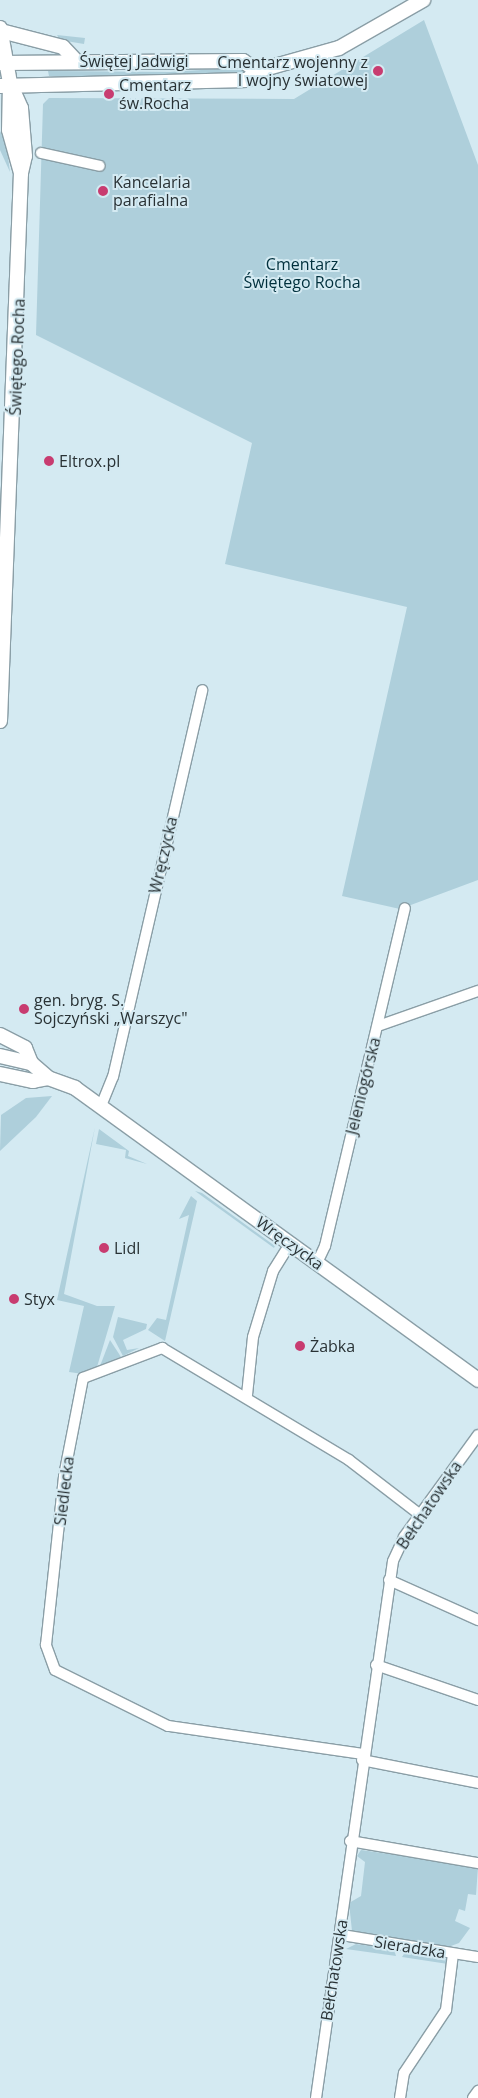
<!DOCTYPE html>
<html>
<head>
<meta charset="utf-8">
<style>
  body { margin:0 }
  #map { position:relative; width:478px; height:2098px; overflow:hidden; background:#d4eaf2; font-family:"Open Sans",sans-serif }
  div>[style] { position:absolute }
  .green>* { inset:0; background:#aecfdb }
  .roads { filter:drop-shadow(1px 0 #8a9ea6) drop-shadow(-1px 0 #8a9ea6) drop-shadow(0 1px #8a9ea6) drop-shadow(0 -1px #8a9ea6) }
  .street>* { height:10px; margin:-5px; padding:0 5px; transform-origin:5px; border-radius:5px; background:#fff }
  .secondary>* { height:14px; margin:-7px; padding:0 7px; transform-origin:7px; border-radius:7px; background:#fff }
  .dots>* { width:14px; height:14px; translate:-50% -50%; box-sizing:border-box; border:2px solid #d4eaf2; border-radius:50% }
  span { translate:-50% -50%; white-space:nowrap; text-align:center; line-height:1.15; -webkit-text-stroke:4px #d4eaf2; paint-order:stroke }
  .street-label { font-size:16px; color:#293235 }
  .poi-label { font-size:16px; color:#293235 }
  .right { translate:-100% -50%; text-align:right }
  .left { translate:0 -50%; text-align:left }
  .park-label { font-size:16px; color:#00303d }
</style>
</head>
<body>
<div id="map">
  <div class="green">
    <div style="clip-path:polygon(424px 20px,478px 165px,478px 880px,400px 909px,342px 896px,407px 607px,225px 564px,252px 443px,36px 335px,43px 104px,49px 98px,294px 99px)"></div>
    <div style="clip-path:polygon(57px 35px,85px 38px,84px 44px,60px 40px)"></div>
    <div style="clip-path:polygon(249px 67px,252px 73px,212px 77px,49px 76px,48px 71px,170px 72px)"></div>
    <div style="clip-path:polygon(0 131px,6px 142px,10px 172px,0 150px)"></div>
    <div style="clip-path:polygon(52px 1096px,36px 1117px,0 1151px,1px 1115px,26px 1098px)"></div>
    <div style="clip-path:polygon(95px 1127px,64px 1294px,97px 1306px,115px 1306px,97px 1367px,83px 1374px,69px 1372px,84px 1306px,57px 1300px)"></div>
    <div style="clip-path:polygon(99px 1129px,129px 1151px,128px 1156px,147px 1164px,125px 1158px,126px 1150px,96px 1144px)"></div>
    <div style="clip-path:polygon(195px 1191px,202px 1193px,275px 1246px,274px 1248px)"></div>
    <div style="clip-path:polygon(191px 1196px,197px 1201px,165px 1341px,148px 1330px,157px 1318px,166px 1320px,189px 1215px,179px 1219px)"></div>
    <div style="clip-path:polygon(118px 1317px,147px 1324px,146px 1329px,123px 1340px,127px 1350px,139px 1348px,123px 1356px,113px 1337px)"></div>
    <div style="clip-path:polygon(110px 1340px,121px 1357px,100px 1366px)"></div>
    <div style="clip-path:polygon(361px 1850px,478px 1867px,476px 1895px,468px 1894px,465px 1911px,459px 1909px,455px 1921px,470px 1928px,459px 1943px,448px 1947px,352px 1931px,349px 1903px,361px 1896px,365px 1862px,357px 1856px)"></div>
    <div style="clip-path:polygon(356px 1944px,394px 1949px,396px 1956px,346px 1949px)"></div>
    <div style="clip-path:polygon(406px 1951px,444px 1956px,448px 1964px,402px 1957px)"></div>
  </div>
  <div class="roads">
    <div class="street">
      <div style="left:41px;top:153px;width:60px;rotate:12.4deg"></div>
      <div style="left:378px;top:1026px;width:106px;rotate:-19.3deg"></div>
      <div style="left:101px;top:1106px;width:31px;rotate:-68deg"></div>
      <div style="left:113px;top:1077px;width:397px;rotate:-77deg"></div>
      <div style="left:317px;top:1263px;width:19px;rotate:-65deg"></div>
      <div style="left:325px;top:1246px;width:347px;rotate:-76.7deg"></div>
      <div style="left:247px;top:1395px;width:58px;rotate:-84.1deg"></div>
      <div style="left:253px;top:1337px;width:69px;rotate:-73.1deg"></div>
      <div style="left:273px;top:1271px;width:32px;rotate:-58deg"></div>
      <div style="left:389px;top:1580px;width:98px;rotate:24.2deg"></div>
      <div style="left:376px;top:1665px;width:108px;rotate:18.9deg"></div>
      <div style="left:363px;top:1754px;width:197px;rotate:-171.8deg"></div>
      <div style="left:168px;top:1726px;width:126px;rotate:-153.6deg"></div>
      <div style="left:55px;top:1670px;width:27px;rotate:-110deg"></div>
      <div style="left:46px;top:1645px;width:170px;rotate:-83.9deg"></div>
      <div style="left:64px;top:1476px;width:100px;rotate:-79deg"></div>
      <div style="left:83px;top:1378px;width:85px;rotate:-20.8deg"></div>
      <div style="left:162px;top:1348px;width:218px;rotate:30.9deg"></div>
      <div style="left:349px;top:1460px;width:88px;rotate:37.6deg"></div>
      <div style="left:362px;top:1760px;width:118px;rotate:11.2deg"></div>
      <div style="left:350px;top:1841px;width:130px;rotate:9.8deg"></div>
      <div style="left:342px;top:1935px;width:138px;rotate:9.2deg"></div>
      <div style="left:316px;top:2098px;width:542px;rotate:-81.84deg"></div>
      <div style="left:393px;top:1561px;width:26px;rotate:-65deg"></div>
      <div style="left:404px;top:1537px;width:126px;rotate:-54deg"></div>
      <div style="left:400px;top:2098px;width:25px;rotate:-81deg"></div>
      <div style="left:404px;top:2073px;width:76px;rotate:-56.3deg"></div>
      <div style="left:446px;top:2010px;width:56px;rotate:-82.9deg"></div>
      <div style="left:473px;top:2098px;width:9px;rotate:-54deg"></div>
    </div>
    <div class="secondary">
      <div style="left:0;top:28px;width:56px;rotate:79.7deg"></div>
      <div style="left:10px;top:83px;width:47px;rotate:91.2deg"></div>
      <div style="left:9px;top:130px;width:45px;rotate:74.4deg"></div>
      <div style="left:1px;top:31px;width:64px;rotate:14.5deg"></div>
      <div style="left:63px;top:47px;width:19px;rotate:47deg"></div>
      <div style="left:0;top:63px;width:243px;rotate:-0.5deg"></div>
      <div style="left:243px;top:61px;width:17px;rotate:36deg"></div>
      <div style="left:0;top:86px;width:247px;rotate:-1.4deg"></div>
      <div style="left:247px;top:80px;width:13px;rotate:-42deg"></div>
      <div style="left:257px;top:71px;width:85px;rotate:-15.7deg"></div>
      <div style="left:339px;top:48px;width:97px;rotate:-29.7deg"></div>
      <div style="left:0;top:721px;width:548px;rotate:-87.81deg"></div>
      <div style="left:21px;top:173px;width:17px;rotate:-77deg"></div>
      <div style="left:25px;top:156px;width:48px;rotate:-94.8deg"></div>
      <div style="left:21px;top:108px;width:27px;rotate:-114deg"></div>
      <div style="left:0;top:1035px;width:28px;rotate:27deg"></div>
      <div style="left:25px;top:1048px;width:16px;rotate:68deg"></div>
      <div style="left:0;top:1056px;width:32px;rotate:13deg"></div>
      <div style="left:31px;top:1063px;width:23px;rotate:41deg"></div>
      <div style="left:48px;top:1078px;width:29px;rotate:20deg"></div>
      <div style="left:75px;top:1088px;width:498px;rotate:35.9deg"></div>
      <div style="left:0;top:1074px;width:34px;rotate:12deg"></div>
      <div style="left:33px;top:1081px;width:15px;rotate:-11deg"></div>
    </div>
  </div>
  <div class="dots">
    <div style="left:378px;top:71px;background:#c83c70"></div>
    <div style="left:109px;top:94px;background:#c83c70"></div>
    <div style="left:103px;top:191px;background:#c83c70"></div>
    <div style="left:49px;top:461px;background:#c83c70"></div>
    <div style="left:24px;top:1009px;background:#c83c70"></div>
    <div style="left:104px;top:1248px;background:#c83c70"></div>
    <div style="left:14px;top:1299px;background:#c83c70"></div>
    <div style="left:300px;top:1346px;background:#c83c70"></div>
  </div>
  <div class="street-label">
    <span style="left:134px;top:61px">Świętej Jadwigi</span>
    <span style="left:17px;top:357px;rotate:-88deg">Świętego Rocha</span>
    <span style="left:163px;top:855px;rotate:-77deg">Wręczycka</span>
    <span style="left:363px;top:1086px;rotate:-76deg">Jeleniogórska</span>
    <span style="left:290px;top:1243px;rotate:36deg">Wręczycka</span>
    <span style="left:64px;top:1491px;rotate:-83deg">Siedlecka</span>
    <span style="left:429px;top:1505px;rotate:-56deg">Bełchatowska</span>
    <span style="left:410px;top:1947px;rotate:9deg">Sieradzka</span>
    <span style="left:334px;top:1970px;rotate:-81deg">Bełchatowska</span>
  </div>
  <div class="poi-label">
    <span class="right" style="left:368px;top:71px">Cmentarz wojenny z<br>I wojny światowej</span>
    <span class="left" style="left:119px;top:94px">Cmentarz<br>św.Rocha</span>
    <span class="left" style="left:113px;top:191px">Kancelaria<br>parafialna</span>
    <span class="left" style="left:59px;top:461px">Eltrox.pl</span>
    <span class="left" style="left:34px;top:1009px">gen. bryg. S.<br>Sojczyński „Warszyc"</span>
    <span class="left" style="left:114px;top:1248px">Lidl</span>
    <span class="left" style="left:24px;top:1299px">Styx</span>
    <span class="left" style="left:310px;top:1346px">Żabka</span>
  </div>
  <div class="park-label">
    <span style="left:302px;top:273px">Cmentarz<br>Świętego Rocha</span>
  </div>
</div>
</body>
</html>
